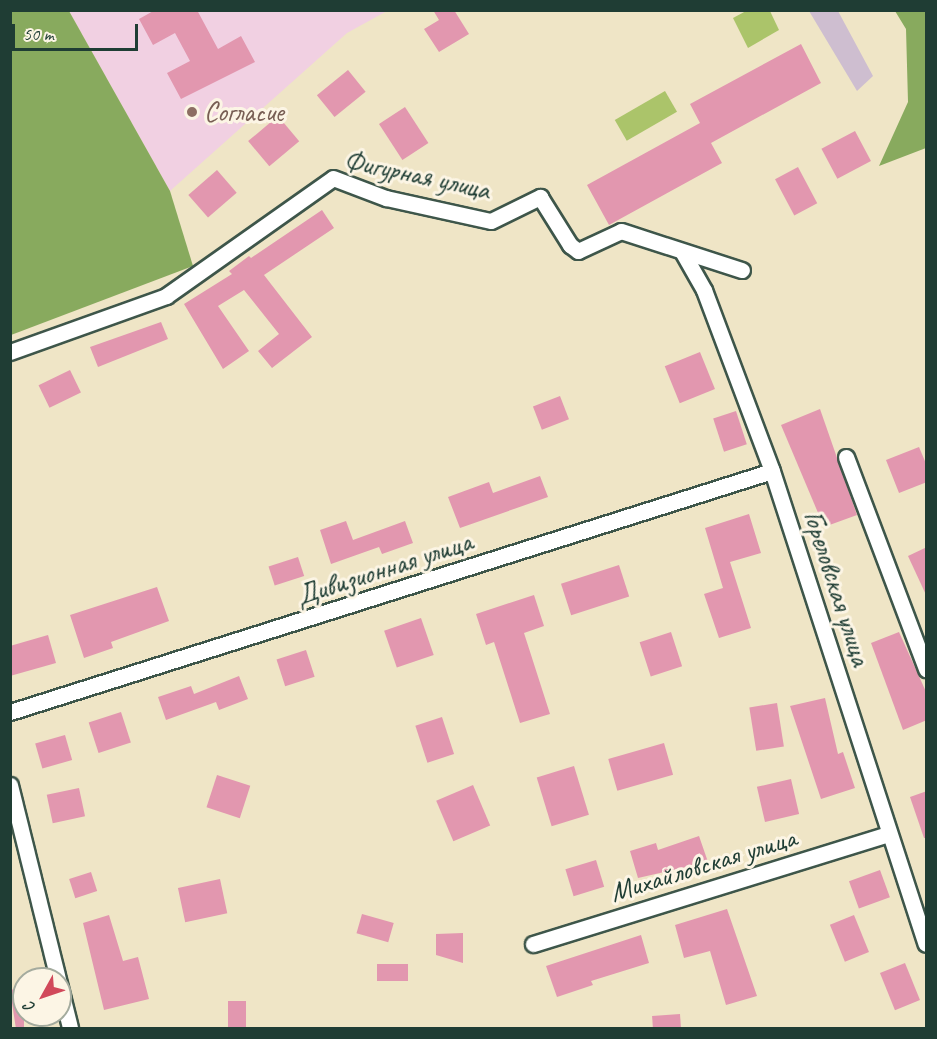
<!DOCTYPE html>
<html>
<head>
<meta charset="utf-8">
<style>
  body { margin:0 }
  #map { position:relative; width:937px; height:1039px; overflow:hidden; background:#efe5c6; font-family:Caveat,sans-serif }
  div>[style] { position:absolute }
  .built>* { inset:0; background:#f1d0e2 }
  .industrial>* { inset:0; background:#cebed0 }
  .green>* { inset:0; background:#abc46a; transform-origin:0 0 }
  .forest>* { inset:0; background:#88aa5e }
  .building>* { inset:0; background:#e297af; transform-origin:0 0 }
  .roads { filter:drop-shadow(2px 0 #3e564a) drop-shadow(-2px 0 #3e564a) drop-shadow(0 2px #3e564a) drop-shadow(0 -2px #3e564a) }
  .street>* { height:15px; margin:-7.5px; padding:0 7.5px; transform-origin:7.5px; border-radius:7.5px; background:#fff }
  .dots>* { width:16px; height:16px; translate:-50% -50%; box-sizing:border-box; border:3px solid #fcf5e5; border-radius:50% }
  span { translate:-50% -50%; white-space:nowrap; text-align:center; line-height:1.15; -webkit-text-stroke:6px #fcf5e5; paint-order:stroke }
  .education-label { font-size:28px; color:#785e54 }
  .left { translate:0 -50%; text-align:left }
  .street-label { font-size:28px; color:#1f3d34 }
  .frame { position:absolute; inset:0; border:12px solid #1f3d34; pointer-events:none }
  .north { position:absolute; left:12px; top:967px; width:60px; height:60px; box-sizing:border-box; background:#fcf5e5; border:2px solid #a4ab9e; border-radius:50%; rotate:230deg; font-size:16px; font-weight:700; line-height:24px; text-align:center; color:#1f3d34 }
  .north::after { content:''; display:block; margin:auto; width:21px; height:27px; background:#d1495b; clip-path:polygon(50% 0,100% 100%,50% 72%,0 100%) }
  .scale { position:absolute; left:12px; top:24px; width:126px; height:27px; box-sizing:border-box; border:3px solid #1f3d34; border-top:0; padding-left:8px; font-size:18px; line-height:21px; white-space:nowrap; color:#1f3d34; -webkit-text-stroke:4px #fcf5e5; paint-order:stroke }
</style>
</head>
<body>
<div id="map">
  <div class="built">
    <div style="clip-path:polygon(69px 11px,387px 11px,347px 33px,170px 191px)"></div>
  </div>
  <div class="industrial">
    <div style="clip-path:polygon(809px 11px,838px 11px,873px 76px,857px 91px)"></div>
  </div>
  <div class="green">
    <div style="clip-path:polygon(746px 11px,770px 11px,779px 30px,748px 48px,733px 18px)"></div>
    <div style="left:665px;top:91px;width:24px;height:58px;rotate:60deg"></div>
  </div>
  <div class="forest">
    <div style="clip-path:polygon(11px 10px,69px 11px,170px 191px,193px 266px,11px 335px)"></div>
    <div style="clip-path:polygon(895px 11px,926px 11px,926px 148px,879px 166px,908px 102px,906px 29px)"></div>
  </div>
  <div class="building">
    <div style="clip-path:polygon(155px 10px,197px 10px,218px 49px,241px 36px,255px 62px,181px 99px,167px 73px,190px 61px,175px 33px,153px 45px,139px 19px)"></div>
    <div style="clip-path:polygon(433px 10px,454px 10px,469px 34px,439px 52px,424px 29px,439px 20px)"></div>
    <div style="clip-path:polygon(801px 44px,821px 83px,711px 143px,722px 163px,609px 225px,587px 185px,700px 123px,690px 104px)"></div>
    <div style="left:348px;top:70px;width:28px;height:40px;rotate:51deg"></div>
    <div style="left:405px;top:107px;width:43px;height:31px;rotate:57deg"></div>
    <div style="left:278px;top:116px;width:33px;height:39px;rotate:50deg"></div>
    <div style="left:855px;top:131px;width:34px;height:38px;rotate:62deg"></div>
    <div style="left:798px;top:167px;width:41px;height:26px;rotate:62deg"></div>
    <div style="left:217px;top:170px;width:30px;height:38px;rotate:49deg"></div>
    <div style="clip-path:polygon(322px 210px,334px 228px,264px 275px,312px 337px,272px 368px,258px 351px,279px 334px,244px 290px,218px 306px,249px 351px,223px 369px,184px 304px,232px 274px,229px 271px,249px 256px,251px 258px)"></div>
    <div style="clip-path:polygon(161px 322px,168px 339px,98px 367px,90px 347px)"></div>
    <div style="left:700px;top:352px;width:40px;height:38px;rotate:68deg"></div>
    <div style="left:70px;top:370px;width:25px;height:35px;rotate:64deg"></div>
    <div style="left:560px;top:396px;width:25px;height:29px;rotate:69deg"></div>
    <div style="clip-path:polygon(820px 409px,857px 515px,824px 527px,781px 425px)"></div>
    <div style="left:736px;top:411px;width:35px;height:24px;rotate:72deg"></div>
    <div style="clip-path:polygon(919px 447px,927px 466px,927px 482px,899px 493px,886px 460px)"></div>
    <div style="clip-path:polygon(540px 476px,548px 497px,460px 528px,448px 497px,489px 482px,493px 493px)"></div>
    <div style="clip-path:polygon(749px 514px,761px 553px,730px 562px,751px 628px,719px 638px,704px 594px,723px 588px,705px 528px)"></div>
    <div style="clip-path:polygon(346px 521px,353px 540px,405px 521px,413px 543px,382px 554px,379px 547px,331px 564px,320px 530px)"></div>
    <div style="clip-path:polygon(927px 547px,927px 597px,908px 556px)"></div>
    <div style="left:298px;top:557px;width:20px;height:31px;rotate:72deg"></div>
    <div style="left:619px;top:565px;width:33px;height:61px;rotate:72deg"></div>
    <div style="clip-path:polygon(157px 587px,169px 621px,111px 642px,113px 648px,84px 658px,70px 615px)"></div>
    <div style="clip-path:polygon(534px 595px,544px 626px,524px 633px,550px 714px,520px 723px,494px 642px,486px 645px,476px 614px)"></div>
    <div style="left:421px;top:618px;width:39px;height:39px;rotate:71deg"></div>
    <div style="left:671px;top:632px;width:36px;height:33px;rotate:72deg"></div>
    <div style="clip-path:polygon(899px 632px,927px 694px,927px 720px,903px 730px,871px 643px)"></div>
    <div style="clip-path:polygon(48px 635px,56px 663px,10px 676px,10px 646px)"></div>
    <div style="left:306px;top:650px;width:28px;height:31px;rotate:72deg"></div>
    <div style="clip-path:polygon(239px 676px,248px 699px,219px 710px,216px 702px,166px 720px,158px 697px,191px 686px,194px 694px)"></div>
    <div style="clip-path:polygon(825px 698px,838px 754px,843px 752px,855px 788px,821px 799px,790px 706px)"></div>
    <div style="left:777px;top:703px;width:44px;height:28px;rotate:81deg"></div>
    <div style="left:121px;top:712px;width:32px;height:34px;rotate:72deg"></div>
    <div style="left:442px;top:717px;width:39px;height:28px;rotate:72deg"></div>
    <div style="left:65px;top:735px;width:26px;height:31px;rotate:74deg"></div>
    <div style="left:664px;top:743px;width:33px;height:58px;rotate:74deg"></div>
    <div style="left:574px;top:766px;width:51px;height:39px;rotate:73deg"></div>
    <div style="left:217px;top:775px;width:35px;height:34px;rotate:18deg"></div>
    <div style="left:791px;top:779px;width:36px;height:35px;rotate:77deg"></div>
    <div style="left:473px;top:785px;width:44px;height:40px;rotate:67deg"></div>
    <div style="left:79px;top:788px;width:29px;height:33px;rotate:78deg"></div>
    <div style="clip-path:polygon(927px 791px,927px 838px,924px 838px,910px 797px)"></div>
    <div style="clip-path:polygon(699px 836px,708px 862px,638px 878px,630px 851px,656px 843px,658px 850px)"></div>
    <div style="left:596px;top:860px;width:28px;height:32px;rotate:73deg"></div>
    <div style="left:880px;top:870px;width:29px;height:33px;rotate:70deg"></div>
    <div style="left:91px;top:872px;width:20px;height:23px;rotate:72deg"></div>
    <div style="left:220px;top:879px;width:35px;height:43px;rotate:78deg"></div>
    <div style="clip-path:polygon(727px 909px,757px 996px,726px 1005px,710px 951px,684px 958px,675px 925px)"></div>
    <div style="left:362px;top:914px;width:33px;height:20px;rotate:16deg"></div>
    <div style="clip-path:polygon(109px 915px,123px 961px,138px 957px,149px 999px,104px 1010px,83px 923px)"></div>
    <div style="left:854px;top:915px;width:40px;height:26px;rotate:68deg"></div>
    <div style="clip-path:polygon(463px 933px,463px 963px,436px 955px,436px 934px)"></div>
    <div style="clip-path:polygon(641px 935px,649px 963px,591px 981px,593px 985px,557px 997px,546px 966px)"></div>
    <div style="left:905px;top:963px;width:40px;height:27px;rotate:68deg"></div>
    <div style="left:408px;top:964px;width:17px;height:31px;rotate:90deg"></div>
    <div style="clip-path:polygon(24px 987px,24px 1029px,16px 1029px,10px 990px)"></div>
    <div style="left:228px;top:1001px;width:18px;height:28px"></div>
    <div style="left:680px;top:1014px;width:15px;height:28px;rotate:86deg"></div>
  </div>
  <div class="roads">
    <div class="street">
      <div style="left:683px;top:253px;width:43px;rotate:60.4deg"></div>
      <div style="left:704px;top:290px;width:193px;rotate:69.4deg"></div>
      <div style="left:772px;top:471px;width:497px;rotate:72deg"></div>
      <div style="left:10px;top:352px;width:166px;rotate:-19.7deg"></div>
      <div style="left:166px;top:296px;width:204px;rotate:-35.2deg"></div>
      <div style="left:333px;top:178px;width:57px;rotate:20.7deg"></div>
      <div style="left:386px;top:198px;width:107px;rotate:12.4deg"></div>
      <div style="left:491px;top:221px;width:55px;rotate:-26.1deg"></div>
      <div style="left:540px;top:197px;width:57px;rotate:58deg"></div>
      <div style="left:570px;top:245px;width:10px;rotate:37deg"></div>
      <div style="left:578px;top:251px;width:47px;rotate:-24.9deg"></div>
      <div style="left:621px;top:231px;width:127px;rotate:17.9deg"></div>
      <div style="left:846px;top:457px;width:227px;rotate:69.3deg"></div>
      <div style="left:10px;top:712px;width:799px;rotate:-17.55deg"></div>
      <div style="left:10px;top:785px;width:250px;rotate:76.1deg"></div>
      <div style="left:533px;top:944px;width:372px;rotate:-17.2deg"></div>
    </div>
  </div>
  <div class="dots">
    <div style="left:192px;top:112px;background:#8d6e63"></div>
  </div>
  <div class="education-label">
    <span class="left" style="left:204px;top:112px">Согласие</span>
  </div>
  <div class="street-label">
    <span style="left:417px;top:175px;rotate:12deg">Фигурная улица</span>
    <span style="left:384px;top:569px;rotate:-18deg">Дивизионная улица</span>
    <span style="left:837px;top:588px;rotate:72deg">Гореловская улица</span>
    <span style="left:703px;top:865px;rotate:-17deg">Михайловская улица</span>
  </div>
  <div class="frame"></div>
  <div class="north">С</div>
  <div class="scale">50 m</div>
</div>
</body>
</html>
